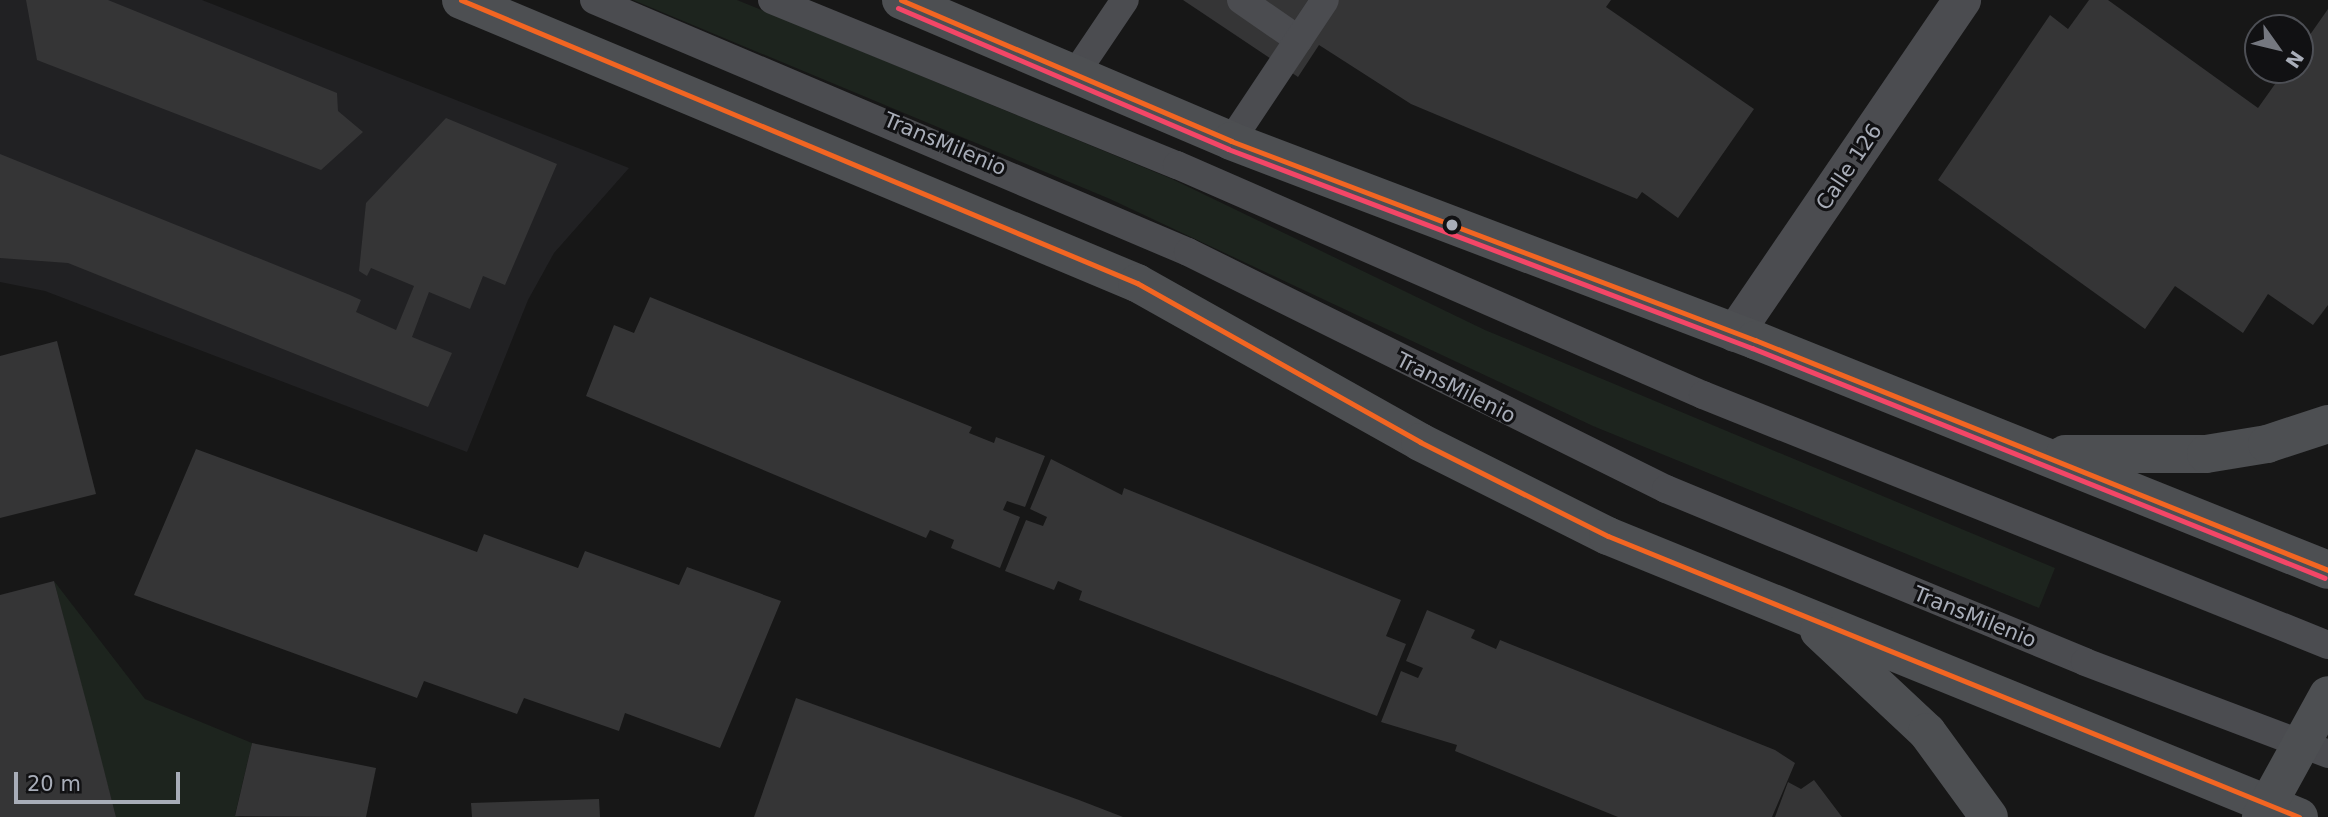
<!DOCTYPE html>
<html>
<head>
<meta charset="utf-8">
<style>
  body { margin:0 }
  #map { position:relative; width:2328px; height:817px; overflow:hidden; background:#171717; font-family:"DejaVu Sans",sans-serif }
  div>[style] { position:absolute }
  .built>* { inset:0; background:#212123 }
  .green>* { inset:0; background:#1d241e }
  .building>* { inset:0; background:#353536 }
  .lane>* { height:28px; margin:-14px; padding:0 14px; transform-origin:14px; border-radius:14px; background:#4b4c50 }
  .street>* { height:38px; margin:-19px; padding:0 19px; transform-origin:19px; border-radius:19px; background:#4b4c50 }
  .primary>* { height:38px; margin:-19px; padding:0 19px; transform-origin:19px; border-radius:19px; background:#4d4f52 }
  .bus-1>* { height:5px; margin:-2.5px; padding:0 2.5px; transform-origin:2.5px; border-radius:2.5px; background:#f26522 }
  .bus-2>* { height:5px; margin:-2.5px; padding:0 2.5px; transform-origin:2.5px; border-radius:2.5px; background:#f34667 }
  .dots>* { width:19px; height:19px; translate:-50% -50%; box-sizing:border-box; border:4px solid #111113; border-radius:50% }
  span { translate:-50% -50%; white-space:nowrap; text-align:center; line-height:1.15; -webkit-text-stroke:6px #111113; paint-order:stroke }
  .street-label { font-size:21px; color:#a8adb8 }
  .north { position:absolute; left:2244px; top:14px; width:70px; height:70px; box-sizing:border-box; background:#111113; border:2px solid #4d4f55; border-radius:50%; rotate:124deg; font-size:19px; font-weight:700; line-height:28px; text-align:center; color:#a8adb8 }
  .north::after { content:''; display:block; margin:auto; width:24px; height:32px; background:#757880; clip-path:polygon(50% 0,100% 100%,50% 72%,0 100%) }
  .scale { position:absolute; left:14px; top:772px; width:166px; height:32px; box-sizing:border-box; border:4px solid #a8adb8; border-top:0; padding-left:9px; font-size:21px; line-height:24px; white-space:nowrap; color:#a8adb8; -webkit-text-stroke:5px #111113; paint-order:stroke }
</style>
</head>
<body>
<div id="map">
  <div class="built">
    <div style="clip-path:polygon(0 0,202px 0,629px 168px,554px 253px,528px 300px,467px 452px,45px 291px,0 282px)"></div>
  </div>
  <div class="green">
    <div style="clip-path:polygon(633px 0,737px 0,1172px 179px,1485px 330px,2055px 568px,2039px 608px,1593px 426px,1110px 199px)"></div>
    <div style="clip-path:polygon(54px 581px,145px 699px,252px 743px,235px 815px,240px 817px,116px 817px)"></div>
  </div>
  <div class="building">
    <div style="clip-path:polygon(26px 0,108px 0,337px 93px,338px 111px,363px 132px,321px 170px,37px 60px)"></div>
    <div style="clip-path:polygon(1183px 0,1611px 0,1606px 7px,1754px 109px,1678px 218px,1642px 192px,1637px 199px,1411px 104px,1319px 45px,1298px 77px)"></div>
    <div style="clip-path:polygon(2089px 0,2108px 0,2258px 108px,2285px 70px,2300px 70px,2300px 49px,2328px 9px,2328px 305px,2313px 325px,2268px 294px,2243px 333px,2175px 286px,2145px 329px,1938px 180px,2050px 15px,2068px 29px)"></div>
    <div style="clip-path:polygon(446px 118px,557px 164px,505px 285px,483px 276px,470px 309px,429px 292px,412px 337px,452px 353px,428px 407px,68px 263px,0 258px,0 154px,350px 295px,361px 300px,356px 312px,396px 330px,414px 286px,371px 268px,367px 276px,359px 271px,366px 203px)"></div>
    <div style="clip-path:polygon(650px 297px,972px 427px,969px 433px,994px 443px,996px 437px,1045px 456px,1025px 507px,1007px 501px,1003px 510px,1020px 517px,1000px 568px,951px 548px,954px 540px,930px 530px,926px 538px,586px 396px,614px 325px,634px 333px)"></div>
    <div style="clip-path:polygon(57px 341px,96px 494px,0 518px,0 356px)"></div>
    <div style="clip-path:polygon(196px 449px,477px 552px,484px 534px,578px 568px,585px 551px,679px 585px,687px 567px,781px 601px,720px 748px,625px 713px,619px 731px,524px 698px,517px 714px,424px 681px,417px 698px,134px 595px)"></div>
    <div style="clip-path:polygon(1051px 459px,1122px 495px,1124px 488px,1401px 600px,1386px 636px,1406px 644px,1377px 716px,1079px 600px,1082px 591px,1058px 581px,1054px 590px,1005px 571px,1026px 520px,1043px 526px,1047px 517px,1030px 509px)"></div>
    <div style="clip-path:polygon(54px 581px,93px 727px,116px 817px,0 817px,0 595px)"></div>
    <div style="clip-path:polygon(1427px 610px,1475px 630px,1471px 638px,1496px 649px,1500px 640px,1775px 750px,1795px 763px,1772px 817px,1618px 817px,1455px 751px,1457px 745px,1381px 722px,1401px 671px,1418px 678px,1423px 668px,1406px 661px)"></div>
    <div style="clip-path:polygon(796px 698px,1079px 800px,1123px 817px,754px 817px)"></div>
    <div style="clip-path:polygon(252px 743px,376px 768px,366px 817px,235px 816px)"></div>
    <div style="clip-path:polygon(1814px 780px,1842px 817px,1775px 817px,1788px 782px,1801px 789px)"></div>
    <div style="clip-path:polygon(599px 799px,600px 817px,472px 817px,471px 803px)"></div>
  </div>
  <div class="lane">
    <div style="left:594px;top:0;width:645px;rotate:22.99deg"></div>
    <div style="left:1188px;top:252px;width:534px;rotate:26.37deg"></div>
    <div style="left:1666px;top:489px;width:453px;rotate:22.4deg"></div>
    <div style="left:2085px;top:662px;width:260px;rotate:20.7deg"></div>
    <div style="left:772px;top:0;width:437px;rotate:22.2deg"></div>
    <div style="left:1177px;top:165px;width:574px;rotate:23.62deg"></div>
    <div style="left:1703px;top:395px;width:673px;rotate:21.8deg"></div>
    <div style="left:1241px;top:0;width:70px;rotate:34.6deg"></div>
    <div style="left:1075px;top:74px;width:89px;rotate:-56deg"></div>
    <div style="left:1231px;top:141px;width:169px;rotate:-56.3deg"></div>
  </div>
  <div class="street">
    <div style="left:1735px;top:333px;width:403px;rotate:-55.7deg"></div>
  </div>
  <div class="primary">
    <div style="left:461px;top:0;width:733px;rotate:22.72deg"></div>
    <div style="left:1137px;top:283px;width:325px;rotate:29.3deg"></div>
    <div style="left:1420px;top:442px;width:210px;rotate:26.6deg"></div>
    <div style="left:1608px;top:536px;width:746px;rotate:22.13deg"></div>
    <div style="left:901px;top:0;width:359px;rotate:23.1deg"></div>
    <div style="left:1231px;top:141px;width:561px;rotate:20.8deg"></div>
    <div style="left:1755px;top:340px;width:617px;rotate:21.87deg"></div>
    <div style="left:2065px;top:454px;width:141px"></div>
    <div style="left:2206px;top:454px;width:62px;rotate:-9.3deg"></div>
    <div style="left:2267px;top:444px;width:64px;rotate:-18.2deg"></div>
    <div style="left:1819px;top:631px;width:148px;rotate:43.1deg"></div>
    <div style="left:1927px;top:732px;width:105px;rotate:53.9deg"></div>
    <div style="left:2261px;top:817px;width:139px;rotate:-61.2deg"></div>
  </div>
  <div class="bus-1">
    <div style="left:461px;top:0;width:733px;rotate:22.72deg"></div>
    <div style="left:1137px;top:283px;width:325px;rotate:29.3deg"></div>
    <div style="left:1420px;top:442px;width:210px;rotate:26.6deg"></div>
    <div style="left:1608px;top:536px;width:746px;rotate:22.13deg"></div>
    <div style="left:901px;top:0;width:359px;rotate:23.1deg"></div>
    <div style="left:1231px;top:141px;width:561px;rotate:20.8deg"></div>
    <div style="left:1755px;top:340px;width:617px;rotate:21.87deg"></div>
  </div>
  <div class="bus-2">
    <div style="left:898px;top:8px;width:359px;rotate:23.1deg"></div>
    <div style="left:1228px;top:149px;width:561px;rotate:20.8deg"></div>
    <div style="left:1752px;top:348px;width:617px;rotate:21.87deg"></div>
  </div>
  <div class="dots">
    <div style="left:1452px;top:225px;background:#a8adb8"></div>
  </div>
  <div class="street-label">
    <span style="left:945px;top:144px;rotate:23deg">TransMilenio</span>
    <span style="left:1849px;top:167px;rotate:-56deg">Calle 126</span>
    <span style="left:1456px;top:388px;rotate:27deg">TransMilenio</span>
    <span style="left:1975px;top:617px;rotate:22deg">TransMilenio</span>
  </div>
  <div class="north">N</div>
  <div class="scale">20 m</div>
</div>
</body>
</html>
